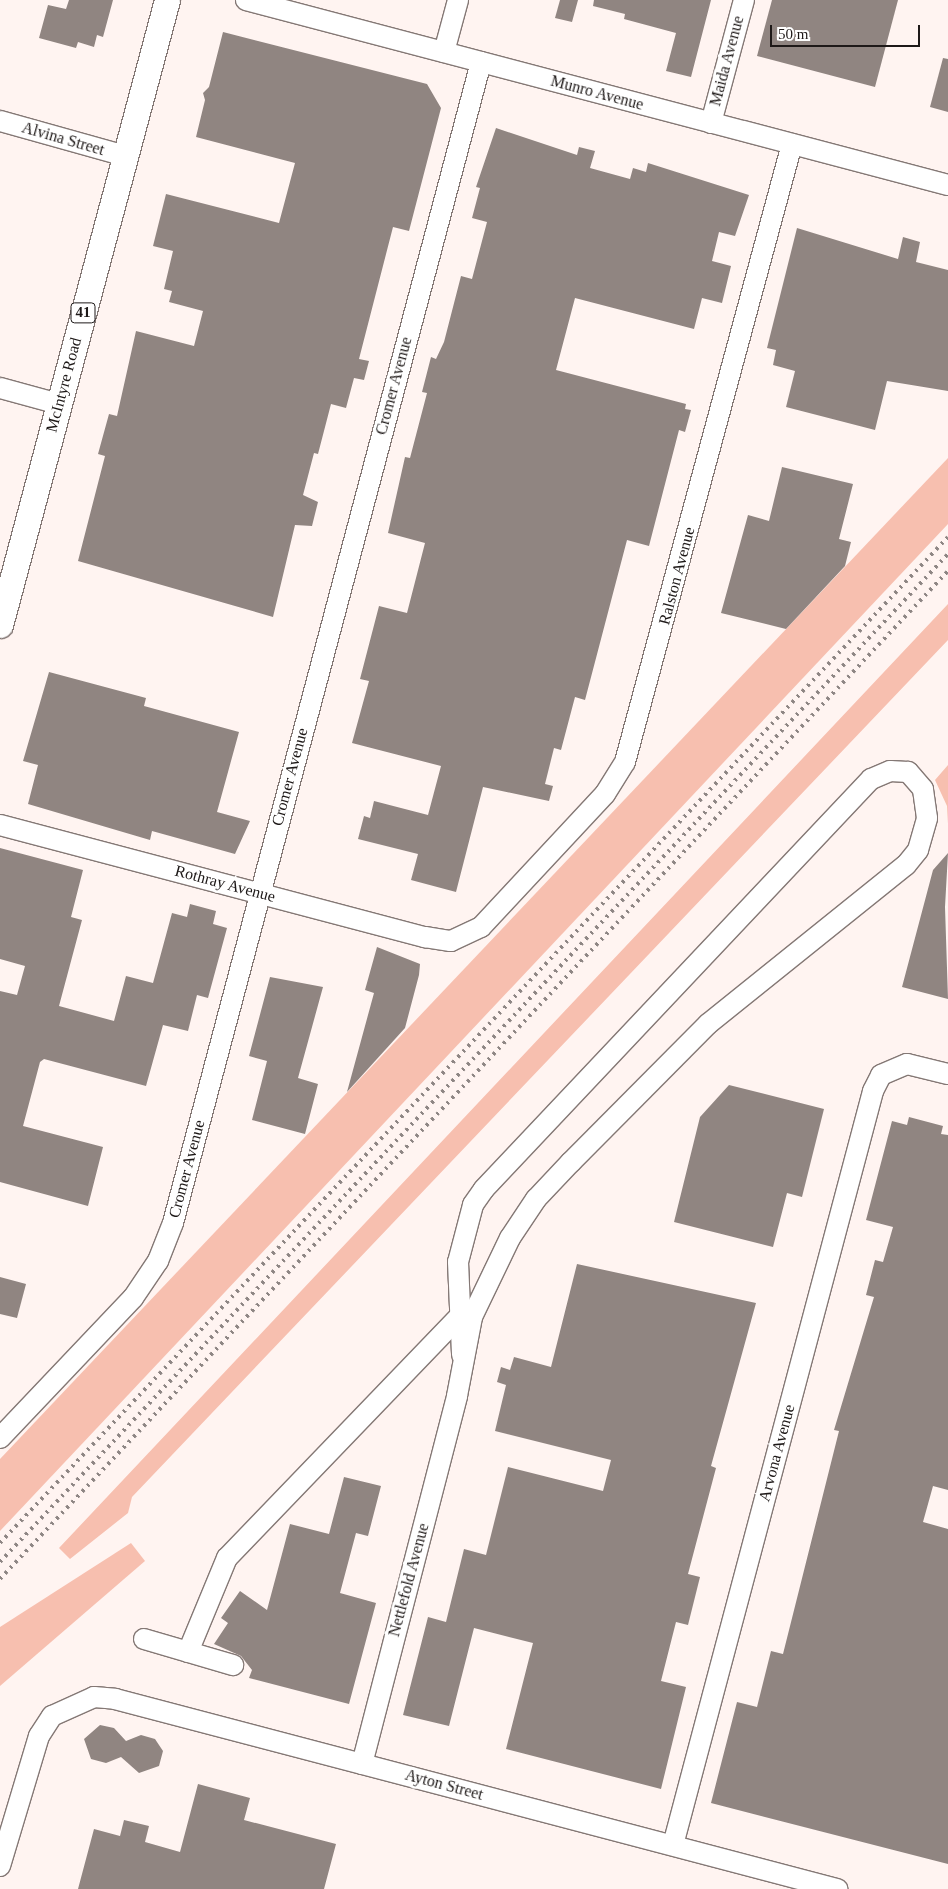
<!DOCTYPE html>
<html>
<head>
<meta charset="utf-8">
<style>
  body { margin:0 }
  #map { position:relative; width:948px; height:1889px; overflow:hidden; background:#fff4f1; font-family:Georgia,serif }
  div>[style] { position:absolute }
  .green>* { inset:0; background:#f7bfaf }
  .building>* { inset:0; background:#908581 }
  .roads { filter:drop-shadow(1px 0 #847875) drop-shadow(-1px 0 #847875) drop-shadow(0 1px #847875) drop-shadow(0 -1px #847875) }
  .minor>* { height:20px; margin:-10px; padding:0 10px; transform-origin:10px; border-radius:10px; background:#fff }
  .major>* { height:25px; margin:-12.5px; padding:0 12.5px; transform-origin:12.5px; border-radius:12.5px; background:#fff }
  .rail>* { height:4px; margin-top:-2px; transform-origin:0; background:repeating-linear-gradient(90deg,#8e8684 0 2.5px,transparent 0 7.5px) }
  span { translate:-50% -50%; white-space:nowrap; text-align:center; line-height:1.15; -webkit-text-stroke:5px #fff; paint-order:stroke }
  .shield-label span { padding:1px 4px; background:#fff; border:1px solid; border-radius:4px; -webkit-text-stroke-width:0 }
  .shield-label { font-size:15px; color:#1e1918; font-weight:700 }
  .street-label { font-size:16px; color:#1e1918 }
  .scale { position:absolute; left:770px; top:25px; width:150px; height:22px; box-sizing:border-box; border:2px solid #1e1918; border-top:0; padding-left:6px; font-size:15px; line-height:18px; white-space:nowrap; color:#1e1918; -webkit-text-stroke:4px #fff; paint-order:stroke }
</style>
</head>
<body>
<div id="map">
  <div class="green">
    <div style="clip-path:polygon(948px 458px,948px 524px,0 1531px,0 1459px)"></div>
    <div style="clip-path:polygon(948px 604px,948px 640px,132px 1497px,128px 1513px,70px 1559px,59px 1548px)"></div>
    <div style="clip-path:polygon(948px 765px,948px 824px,947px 806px,935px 780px)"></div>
    <div style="clip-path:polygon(131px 1543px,145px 1561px,0 1686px,0 1627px)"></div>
  </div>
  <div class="building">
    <div style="clip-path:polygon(69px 0,113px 0,103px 37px,97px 35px,94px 47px,78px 42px,76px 48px,39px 38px,48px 5px,66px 9px)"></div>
    <div style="clip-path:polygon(560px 0,578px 0,572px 22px,555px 18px)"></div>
    <div style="clip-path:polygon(594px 0,711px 0,691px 77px,666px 71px,676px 33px,624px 19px,625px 14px,593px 6px)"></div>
    <div style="clip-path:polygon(772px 0,898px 0,875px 87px,757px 56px)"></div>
    <div style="clip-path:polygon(223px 32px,427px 84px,441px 108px,409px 231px,393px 227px,359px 359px,369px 361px,364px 380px,354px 378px,346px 408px,331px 404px,318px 454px,314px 453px,303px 495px,318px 502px,312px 526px,295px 525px,273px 617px,78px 561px,105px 456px,98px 454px,109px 414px,117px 416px,136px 331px,194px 346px,203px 311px,169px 302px,172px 291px,164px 289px,173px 251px,153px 246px,166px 194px,279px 223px,295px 163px,196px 137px,205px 100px,203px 93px,209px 87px)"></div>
    <div style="clip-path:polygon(943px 58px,948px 59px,948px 112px,930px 107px)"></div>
    <div style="clip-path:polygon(496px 128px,577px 155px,579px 147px,595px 151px,590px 168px,630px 179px,633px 168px,646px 172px,648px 163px,749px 195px,735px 236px,719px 232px,712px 261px,731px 266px,722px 303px,702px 298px,694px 329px,575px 298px,556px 370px,686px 404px,685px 409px,691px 410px,685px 432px,679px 430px,649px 546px,627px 540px,585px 700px,575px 697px,561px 750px,554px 748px,545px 784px,553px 786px,549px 801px,483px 787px,456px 892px,411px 880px,418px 854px,358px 839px,364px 816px,370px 818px,374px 801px,428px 815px,441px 766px,352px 743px,369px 681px,360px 679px,379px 606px,407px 613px,425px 543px,388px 533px,405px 457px,410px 458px,427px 393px,422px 392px,431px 357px,436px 359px,444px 342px,461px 276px,472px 279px,487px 222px,472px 218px,480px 188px,476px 187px)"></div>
    <div style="clip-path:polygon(797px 228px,898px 259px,903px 237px,920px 242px,916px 262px,948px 270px,948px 391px,887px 381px,875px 430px,786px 407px,795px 371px,773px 365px,776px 350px,767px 348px)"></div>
    <div style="clip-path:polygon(782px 467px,853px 484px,839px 539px,851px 542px,845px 566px,786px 629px,721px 613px,748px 515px,769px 521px)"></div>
    <div style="clip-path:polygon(49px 672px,146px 698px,144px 706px,239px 732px,217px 812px,250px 821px,235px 854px,152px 831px,150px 840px,28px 804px,38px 765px,23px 761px)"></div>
    <div style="clip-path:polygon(0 848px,83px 870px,71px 917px,82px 920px,59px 1006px,114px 1021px,126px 976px,153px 983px,172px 913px,187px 917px,190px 904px,216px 911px,213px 924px,227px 928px,208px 998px,197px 995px,188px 1031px,163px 1025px,146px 1086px,44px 1059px,40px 1062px,23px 1126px,103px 1147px,88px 1206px,0 1182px,0 991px,17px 995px,25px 966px,0 959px)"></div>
    <div style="clip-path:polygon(948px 853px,945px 907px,948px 999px,902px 987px,933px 870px)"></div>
    <div style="clip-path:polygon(377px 947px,420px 964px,419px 975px,405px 1028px,347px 1092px,374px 993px,365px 990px)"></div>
    <div style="clip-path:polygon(270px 977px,323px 987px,298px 1078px,318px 1084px,305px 1134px,252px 1120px,267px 1061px,249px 1056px)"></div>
    <div style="clip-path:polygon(729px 1085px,824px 1109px,802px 1197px,787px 1193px,773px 1247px,674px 1222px,700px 1117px)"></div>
    <div style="clip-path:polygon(909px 1117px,943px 1126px,941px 1134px,948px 1135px,948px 1490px,933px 1486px,923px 1522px,948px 1529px,948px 1864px,711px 1803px,737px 1702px,757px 1707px,771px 1651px,783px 1654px,839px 1431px,834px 1430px,874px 1297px,866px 1295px,875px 1260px,883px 1262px,893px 1227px,866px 1220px,892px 1121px,907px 1125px)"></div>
    <div style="clip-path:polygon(577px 1264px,756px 1303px,711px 1466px,716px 1468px,688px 1574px,700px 1577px,688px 1625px,676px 1622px,661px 1681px,686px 1687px,661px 1789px,506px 1749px,533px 1643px,474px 1628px,449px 1726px,403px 1715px,428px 1617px,446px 1622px,464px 1549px,486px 1555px,508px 1467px,603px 1491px,611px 1460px,495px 1431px,506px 1385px,497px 1382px,501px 1367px,510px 1370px,514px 1357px,551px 1367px)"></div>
    <div style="clip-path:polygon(0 1277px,26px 1284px,17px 1318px,0 1314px)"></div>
    <div style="clip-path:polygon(344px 1477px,381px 1486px,368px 1536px,356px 1533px,340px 1593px,376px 1603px,349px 1704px,249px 1678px,252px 1670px,241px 1656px,214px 1644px,228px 1623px,221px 1618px,240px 1591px,267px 1610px,290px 1524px,329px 1534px)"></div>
    <div style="clip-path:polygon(100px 1725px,114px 1728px,126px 1741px,141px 1735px,155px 1739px,163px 1751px,159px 1766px,139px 1773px,121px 1757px,106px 1763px,91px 1759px,84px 1739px)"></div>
    <div style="clip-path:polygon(198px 1784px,250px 1798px,244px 1820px,336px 1844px,324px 1889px,78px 1889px,94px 1829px,120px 1836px,124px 1820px,149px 1826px,145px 1842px,180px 1852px)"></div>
  </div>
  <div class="roads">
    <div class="minor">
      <div style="left:246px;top:0;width:726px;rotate:14.76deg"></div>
      <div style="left:444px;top:52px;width:54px;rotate:-74.9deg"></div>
      <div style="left:0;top:121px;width:130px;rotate:15.6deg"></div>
      <div style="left:711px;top:123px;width:127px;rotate:-75deg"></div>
      <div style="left:0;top:388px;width:61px;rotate:15.2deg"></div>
      <div style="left:0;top:825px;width:440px;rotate:14.8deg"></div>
      <div style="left:425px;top:937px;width:26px;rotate:9deg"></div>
      <div style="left:451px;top:941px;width:33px;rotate:-25deg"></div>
      <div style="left:481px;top:927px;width:182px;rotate:-47deg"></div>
      <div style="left:605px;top:794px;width:38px;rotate:-58deg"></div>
      <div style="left:625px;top:762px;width:640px;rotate:-74.88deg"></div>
      <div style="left:0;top:1438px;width:193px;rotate:-46.5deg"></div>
      <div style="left:133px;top:1298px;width:45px;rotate:-56deg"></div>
      <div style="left:158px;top:1261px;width:41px;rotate:-68.5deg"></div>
      <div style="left:173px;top:1223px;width:1201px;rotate:-75.14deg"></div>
      <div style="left:144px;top:1639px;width:93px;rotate:16.3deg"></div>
      <div style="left:188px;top:1652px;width:102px;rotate:-67.5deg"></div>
      <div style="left:227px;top:1558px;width:337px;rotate:-46.1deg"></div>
      <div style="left:461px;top:1315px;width:6px;rotate:9deg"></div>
      <div style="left:362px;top:1764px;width:380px;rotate:-75.5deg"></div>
      <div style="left:457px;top:1396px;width:80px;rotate:-79.2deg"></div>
      <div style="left:472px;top:1317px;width:88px;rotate:-64.3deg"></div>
      <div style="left:510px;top:1238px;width:47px;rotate:-56.3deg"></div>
      <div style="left:536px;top:1199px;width:51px;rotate:-46.6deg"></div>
      <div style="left:571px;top:1162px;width:194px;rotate:-45.2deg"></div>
      <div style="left:708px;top:1024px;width:254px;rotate:-38.8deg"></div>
      <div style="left:906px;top:865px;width:19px;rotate:-51deg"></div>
      <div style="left:918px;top:850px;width:33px;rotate:-74deg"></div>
      <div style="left:927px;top:818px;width:29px;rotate:-98deg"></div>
      <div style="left:923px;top:789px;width:23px;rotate:-131deg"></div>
      <div style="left:908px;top:772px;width:18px;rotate:-177deg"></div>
      <div style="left:890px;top:771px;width:21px;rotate:157deg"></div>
      <div style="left:871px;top:779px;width:564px;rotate:133.35deg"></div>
      <div style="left:484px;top:1189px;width:19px;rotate:125deg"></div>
      <div style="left:473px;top:1205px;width:59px;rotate:104.7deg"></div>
      <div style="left:458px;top:1262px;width:93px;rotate:87.5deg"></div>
      <div style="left:673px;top:1845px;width:780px;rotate:-75.14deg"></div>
      <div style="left:873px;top:1091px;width:18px;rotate:-63deg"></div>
      <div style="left:881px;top:1075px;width:28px;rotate:-23deg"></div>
      <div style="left:907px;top:1064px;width:42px;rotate:13.7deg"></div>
      <div style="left:0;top:1866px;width:136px;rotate:-73.3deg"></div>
      <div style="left:39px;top:1736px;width:24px;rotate:-57deg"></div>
      <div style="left:52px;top:1716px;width:46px;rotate:-24.3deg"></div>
      <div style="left:94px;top:1697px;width:21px;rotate:5deg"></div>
      <div style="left:115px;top:1699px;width:747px;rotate:14.74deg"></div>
    </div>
    <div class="major">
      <div style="left:0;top:625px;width:647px;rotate:-75.04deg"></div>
    </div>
  </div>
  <div class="rail">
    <div style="left:0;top:1543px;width:1382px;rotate:-46.7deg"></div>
    <div style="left:0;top:1562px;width:1384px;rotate:-46.76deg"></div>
    <div style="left:0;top:1579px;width:1384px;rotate:-46.76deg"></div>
  </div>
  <div class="shield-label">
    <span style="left:83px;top:313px">41</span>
  </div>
  <div class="street-label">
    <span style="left:727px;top:61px;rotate:-75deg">Maida Avenue</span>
    <span style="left:597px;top:93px;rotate:15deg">Munro Avenue</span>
    <span style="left:63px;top:139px;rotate:16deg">Alvina Street</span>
    <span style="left:64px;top:385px;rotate:-75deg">McIntyre Road</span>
    <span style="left:394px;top:386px;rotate:-75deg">Cromer Avenue</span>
    <span style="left:677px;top:576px;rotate:-75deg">Ralston Avenue</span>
    <span style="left:290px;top:777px;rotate:-75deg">Cromer Avenue</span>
    <span style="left:225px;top:884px;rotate:15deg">Rothray Avenue</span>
    <span style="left:187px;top:1169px;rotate:-75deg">Cromer Avenue</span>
    <span style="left:777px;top:1453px;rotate:-75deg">Arvona Avenue</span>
    <span style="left:409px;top:1580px;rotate:-75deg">Nettlefold Avenue</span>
    <span style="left:444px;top:1785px;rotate:15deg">Ayton Street</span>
  </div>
  <div class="scale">50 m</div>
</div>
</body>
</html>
